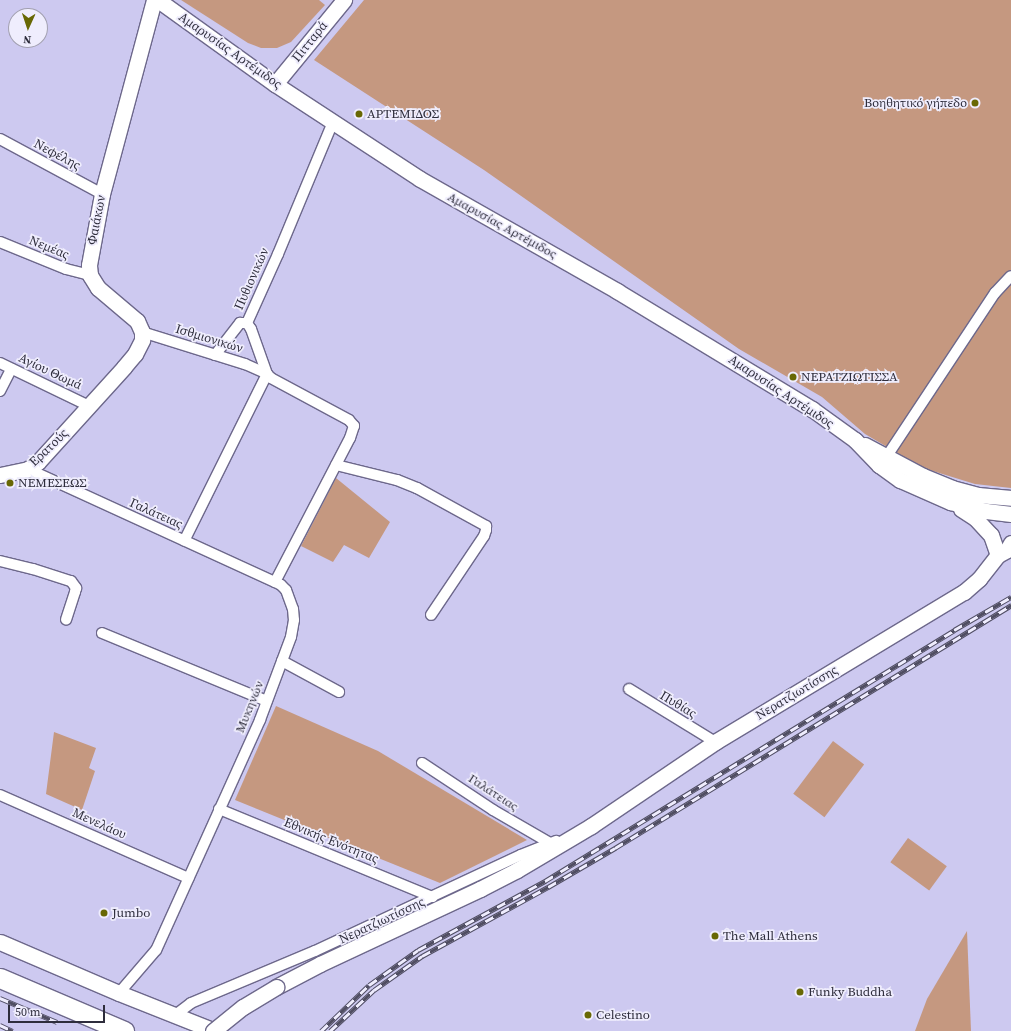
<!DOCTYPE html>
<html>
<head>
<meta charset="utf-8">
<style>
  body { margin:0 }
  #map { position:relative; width:1011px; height:1031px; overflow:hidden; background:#cdc9f0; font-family:"Source Serif 4",serif }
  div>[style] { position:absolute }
  .green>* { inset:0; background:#c59880; transform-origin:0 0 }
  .roads { filter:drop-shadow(1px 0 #6d688b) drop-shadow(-1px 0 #6d688b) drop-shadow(0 1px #6d688b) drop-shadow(0 -1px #6d688b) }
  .street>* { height:10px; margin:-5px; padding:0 5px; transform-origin:5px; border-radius:5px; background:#fff }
  .secondary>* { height:15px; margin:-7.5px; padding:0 7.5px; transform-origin:7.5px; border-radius:7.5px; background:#fff }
  .highway>* { height:19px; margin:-9.5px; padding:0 9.5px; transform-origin:9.5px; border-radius:9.5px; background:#fff }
  .rail>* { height:4.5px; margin-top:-2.25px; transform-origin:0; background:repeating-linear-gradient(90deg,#efedfd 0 9px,#504e62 0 18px); box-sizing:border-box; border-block:1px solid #504e62 }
  .bridges { filter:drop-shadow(1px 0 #6d688b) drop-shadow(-1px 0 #6d688b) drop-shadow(0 1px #6d688b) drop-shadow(0 -1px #6d688b) }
  .secondary-bridge>* { height:15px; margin:-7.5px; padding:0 7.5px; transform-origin:7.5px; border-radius:7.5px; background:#fff }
  .dots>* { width:11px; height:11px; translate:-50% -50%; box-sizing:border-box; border:2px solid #efedfd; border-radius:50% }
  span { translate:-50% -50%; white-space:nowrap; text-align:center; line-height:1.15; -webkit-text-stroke:3.5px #efedfd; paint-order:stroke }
  .street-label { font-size:13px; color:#2e2d3c }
  .poi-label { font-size:13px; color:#2e2d3c }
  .right { translate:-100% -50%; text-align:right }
  .left { translate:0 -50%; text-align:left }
  .north { position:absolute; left:8px; top:8px; width:40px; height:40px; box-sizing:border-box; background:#efedfd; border:1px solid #a2a0b0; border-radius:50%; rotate:183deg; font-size:11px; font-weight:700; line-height:16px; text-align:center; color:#2e2d3c }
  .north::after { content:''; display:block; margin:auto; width:14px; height:18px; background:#686804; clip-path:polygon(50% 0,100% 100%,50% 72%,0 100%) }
  .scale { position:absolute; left:8px; top:1005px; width:97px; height:18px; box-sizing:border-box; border:2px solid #2e2d3c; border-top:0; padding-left:5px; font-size:12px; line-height:14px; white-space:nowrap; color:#2e2d3c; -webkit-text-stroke:3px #efedfd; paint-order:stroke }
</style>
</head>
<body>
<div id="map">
  <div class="green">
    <div style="clip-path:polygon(181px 0,319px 0,325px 5px,291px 42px,277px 48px,261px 48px,248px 43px)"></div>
    <div style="clip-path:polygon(364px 0,1011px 0,1011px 488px,975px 484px,923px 468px,865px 434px,822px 397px,739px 349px,484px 170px,314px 60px)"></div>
    <div style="clip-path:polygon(336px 478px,390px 522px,369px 558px,344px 545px,333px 562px,301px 546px)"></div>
    <div style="clip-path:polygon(276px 706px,378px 751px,527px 840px,440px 883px,235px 800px)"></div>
    <div style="clip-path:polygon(54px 732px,96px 748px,89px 768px,95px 771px,82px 810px,46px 794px)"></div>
    <div style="left:833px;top:741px;width:39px;height:66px;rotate:37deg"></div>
    <div style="left:908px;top:838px;width:48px;height:30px;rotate:36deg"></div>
    <div style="clip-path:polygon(967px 931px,971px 1031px,915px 1031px,927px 999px)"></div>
  </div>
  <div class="roads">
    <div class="street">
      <div style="left:0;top:139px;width:116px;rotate:28.3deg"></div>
      <div style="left:0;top:242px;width:71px;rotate:22.2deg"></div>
      <div style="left:66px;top:269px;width:25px;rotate:14deg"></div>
      <div style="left:142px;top:332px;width:108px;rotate:17.3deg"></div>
      <div style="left:245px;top:364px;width:24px;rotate:24deg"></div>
      <div style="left:267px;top:374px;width:186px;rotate:116.4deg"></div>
      <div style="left:215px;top:355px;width:41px;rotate:-52deg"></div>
      <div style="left:240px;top:323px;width:7px"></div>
      <div style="left:0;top:363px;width:99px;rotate:25.8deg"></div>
      <div style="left:0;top:391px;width:25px;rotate:-63deg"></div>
      <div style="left:887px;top:456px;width:196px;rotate:-56.5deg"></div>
      <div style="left:995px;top:293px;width:23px;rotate:-47deg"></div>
      <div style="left:336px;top:465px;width:63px;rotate:13.8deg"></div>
      <div style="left:397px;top:480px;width:22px;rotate:22deg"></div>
      <div style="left:417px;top:488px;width:79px;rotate:28.8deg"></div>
      <div style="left:486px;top:526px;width:4px;rotate:90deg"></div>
      <div style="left:486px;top:530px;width:6px;rotate:108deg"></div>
      <div style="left:484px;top:536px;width:95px;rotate:123.9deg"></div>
      <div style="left:28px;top:469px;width:278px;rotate:24.6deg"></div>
      <div style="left:281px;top:585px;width:7px;rotate:45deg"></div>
      <div style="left:286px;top:590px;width:20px;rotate:70deg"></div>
      <div style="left:293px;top:609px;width:11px;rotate:85deg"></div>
      <div style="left:294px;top:620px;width:17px;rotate:100deg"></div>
      <div style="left:291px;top:637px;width:89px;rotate:110.5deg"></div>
      <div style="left:260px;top:720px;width:252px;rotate:114.3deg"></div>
      <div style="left:156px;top:950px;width:57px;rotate:130.7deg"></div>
      <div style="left:0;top:561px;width:34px;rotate:14deg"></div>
      <div style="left:33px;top:569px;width:40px;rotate:18deg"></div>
      <div style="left:71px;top:581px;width:9px;rotate:54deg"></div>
      <div style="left:76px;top:588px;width:4px;rotate:104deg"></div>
      <div style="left:75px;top:592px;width:29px;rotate:108deg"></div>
      <div style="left:275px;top:582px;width:162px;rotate:-62.5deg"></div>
      <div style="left:350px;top:438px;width:13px;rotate:-72deg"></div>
      <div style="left:354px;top:426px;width:8px;rotate:-130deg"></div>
      <div style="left:349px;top:420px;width:89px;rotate:-151.7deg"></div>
      <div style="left:271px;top:378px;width:6px;rotate:-135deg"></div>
      <div style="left:267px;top:374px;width:48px;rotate:-109.6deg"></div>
      <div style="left:251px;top:329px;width:7px;rotate:-124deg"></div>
      <div style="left:247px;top:323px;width:76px;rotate:-65.8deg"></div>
      <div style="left:278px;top:254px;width:143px;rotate:-67.4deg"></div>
      <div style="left:102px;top:633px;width:178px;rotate:22.4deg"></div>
      <div style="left:282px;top:661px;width:65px;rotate:28.5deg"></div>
      <div style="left:629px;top:689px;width:101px;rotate:31.6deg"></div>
      <div style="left:422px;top:763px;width:85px;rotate:33.5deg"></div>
      <div style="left:493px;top:810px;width:66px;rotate:30.1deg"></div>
      <div style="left:0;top:795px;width:206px;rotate:23.8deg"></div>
      <div style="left:219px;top:809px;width:231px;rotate:22.4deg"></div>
      <div style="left:174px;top:1016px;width:21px;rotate:-37deg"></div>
      <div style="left:191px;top:1003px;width:134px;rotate:-22.8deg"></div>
      <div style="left:315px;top:951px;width:227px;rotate:-25deg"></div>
      <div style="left:521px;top:855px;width:38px;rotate:-22deg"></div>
    </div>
    <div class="secondary">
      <div style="left:158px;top:0;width:144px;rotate:35.7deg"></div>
      <div style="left:275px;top:84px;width:173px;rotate:33.2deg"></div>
      <div style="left:420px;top:179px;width:227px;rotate:29.6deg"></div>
      <div style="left:617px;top:291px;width:228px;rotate:31.2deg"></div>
      <div style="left:812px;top:409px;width:53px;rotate:35.8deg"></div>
      <div style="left:855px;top:440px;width:35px;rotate:46deg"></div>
      <div style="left:879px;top:465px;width:26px;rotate:36deg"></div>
      <div style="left:900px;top:480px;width:55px;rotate:23.7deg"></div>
      <div style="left:950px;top:502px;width:37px;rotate:14deg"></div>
      <div style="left:986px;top:511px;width:25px;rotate:7deg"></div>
      <div style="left:275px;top:84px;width:109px;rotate:-50.6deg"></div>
      <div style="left:865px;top:445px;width:66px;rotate:28.1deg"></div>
      <div style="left:923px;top:476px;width:31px;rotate:22deg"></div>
      <div style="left:952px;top:488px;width:27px;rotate:15deg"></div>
      <div style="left:978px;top:495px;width:33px;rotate:5deg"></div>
      <div style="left:0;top:475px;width:29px;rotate:-12deg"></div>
      <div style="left:28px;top:469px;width:12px;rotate:-35deg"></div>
      <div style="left:38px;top:462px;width:128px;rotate:-47.8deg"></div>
      <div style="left:124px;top:367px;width:17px;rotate:-50deg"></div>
      <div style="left:135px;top:354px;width:16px;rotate:-63deg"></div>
      <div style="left:142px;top:340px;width:8px;rotate:-90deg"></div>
      <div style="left:142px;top:332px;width:12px;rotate:-114deg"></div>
      <div style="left:137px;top:321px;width:51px;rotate:-139.8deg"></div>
      <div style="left:98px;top:288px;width:15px;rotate:-122deg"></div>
      <div style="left:90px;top:275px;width:10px;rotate:-96deg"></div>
      <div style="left:89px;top:265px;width:72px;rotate:-79.6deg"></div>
      <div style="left:102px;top:194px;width:201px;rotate:-75deg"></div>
      <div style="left:961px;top:509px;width:17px;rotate:33deg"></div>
      <div style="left:975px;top:518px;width:23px;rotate:47deg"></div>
      <div style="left:991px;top:535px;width:21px;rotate:71deg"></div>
      <div style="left:0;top:942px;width:129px;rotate:23.2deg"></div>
      <div style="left:119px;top:993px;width:103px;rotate:21.6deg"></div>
      <div style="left:276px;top:987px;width:50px;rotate:-27.6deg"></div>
      <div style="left:320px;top:964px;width:177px;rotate:-25.1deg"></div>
      <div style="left:480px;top:889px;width:42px;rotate:-27.2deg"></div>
      <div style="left:517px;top:870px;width:86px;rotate:-30.7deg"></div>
      <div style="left:591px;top:826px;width:150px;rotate:-34.1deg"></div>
      <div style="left:715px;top:742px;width:291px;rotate:-31.1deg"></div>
      <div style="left:964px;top:592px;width:20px;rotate:-41deg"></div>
      <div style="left:979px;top:579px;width:31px;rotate:-52deg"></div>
      <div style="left:998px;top:555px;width:10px;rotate:-29deg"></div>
      <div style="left:1007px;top:550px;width:8px;rotate:-60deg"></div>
    </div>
    <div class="highway">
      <div style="left:0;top:978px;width:135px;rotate:23.1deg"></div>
    </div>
  </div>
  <div class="rail">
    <div style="left:0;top:998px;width:62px;rotate:22.8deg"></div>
    <div style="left:0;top:1025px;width:14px;rotate:25deg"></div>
    <div style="left:321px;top:1031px;width:66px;rotate:-43.8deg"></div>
    <div style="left:369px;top:985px;width:60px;rotate:-35.5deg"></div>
    <div style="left:418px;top:950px;width:145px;rotate:-28.5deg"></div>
    <div style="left:545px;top:881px;width:480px;rotate:-31.5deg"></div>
    <div style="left:954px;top:630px;width:66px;rotate:-30.1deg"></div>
    <div style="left:330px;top:1031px;width:60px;rotate:-43deg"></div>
    <div style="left:374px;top:990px;width:59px;rotate:-35.3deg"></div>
    <div style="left:422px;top:956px;width:144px;rotate:-28.7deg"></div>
    <div style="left:548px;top:887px;width:78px;rotate:-30.2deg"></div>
    <div style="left:615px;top:848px;width:465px;rotate:-31.5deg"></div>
  </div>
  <div class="bridges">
    <div class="secondary-bridge">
      <div style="left:213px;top:1031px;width:38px;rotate:-39deg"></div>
      <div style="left:243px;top:1007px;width:39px;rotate:-31deg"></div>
    </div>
  </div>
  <div class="dots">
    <div style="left:975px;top:103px;background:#686804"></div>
    <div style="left:359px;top:114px;background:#686804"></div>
    <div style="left:793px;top:377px;background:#686804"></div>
    <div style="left:10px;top:483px;background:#686804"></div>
    <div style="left:104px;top:913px;background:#686804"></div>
    <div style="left:715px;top:936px;background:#686804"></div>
    <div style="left:800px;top:992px;background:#686804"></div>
    <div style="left:588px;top:1015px;background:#686804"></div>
  </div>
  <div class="street-label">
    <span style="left:310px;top:42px;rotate:-51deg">Πιτταρά</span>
    <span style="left:230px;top:51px;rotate:35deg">Αμαρυσίας Αρτέμιδος</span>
    <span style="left:57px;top:155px;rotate:28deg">Νεφέλης</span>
    <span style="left:97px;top:220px;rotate:-79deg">Φαιάκων</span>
    <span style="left:502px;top:226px;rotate:29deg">Αμαρυσίας Αρτέμιδος</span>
    <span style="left:49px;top:248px;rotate:22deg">Νεμέας</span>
    <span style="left:252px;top:279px;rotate:-66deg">Πυθιονικών</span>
    <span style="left:209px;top:339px;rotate:17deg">Ισθμιονικών</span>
    <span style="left:50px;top:372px;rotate:25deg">Αγίου Θωμά</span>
    <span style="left:781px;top:392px;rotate:33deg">Αμαρυσίας Αρτέμιδος</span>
    <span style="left:49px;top:448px;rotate:-44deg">Ερατούς</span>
    <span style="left:156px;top:514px;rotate:24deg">Γαλάτειας</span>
    <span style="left:797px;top:693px;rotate:-31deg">Νερατζιωτίσσης</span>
    <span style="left:678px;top:705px;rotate:31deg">Πυθίας</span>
    <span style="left:250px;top:707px;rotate:-68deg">Μυκηνών</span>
    <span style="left:493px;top:793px;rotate:33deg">Γαλάτειας</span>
    <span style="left:99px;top:824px;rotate:24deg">Μενελάου</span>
    <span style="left:331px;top:841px;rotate:22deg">Εθνικής Ενότητας</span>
    <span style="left:382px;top:921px;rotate:-25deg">Νερατζιωτίσσης</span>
  </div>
  <div class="poi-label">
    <span class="right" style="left:967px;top:103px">Βοηθητικό γήπεδο</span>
    <span class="left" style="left:367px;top:114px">ΑΡΤΕΜΙΔΟΣ</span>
    <span class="left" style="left:801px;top:377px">ΝΕΡΑΤΖΙΩΤΙΣΣΑ</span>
    <span class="left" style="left:18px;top:483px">ΝΕΜΕΣΕΩΣ</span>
    <span class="left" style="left:112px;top:913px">Jumbo</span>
    <span class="left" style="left:723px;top:936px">The Mall Athens</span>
    <span class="left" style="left:808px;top:992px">Funky Buddha</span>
    <span class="left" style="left:596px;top:1015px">Celestino</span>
  </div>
  <div class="north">N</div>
  <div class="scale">50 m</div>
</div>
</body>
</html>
